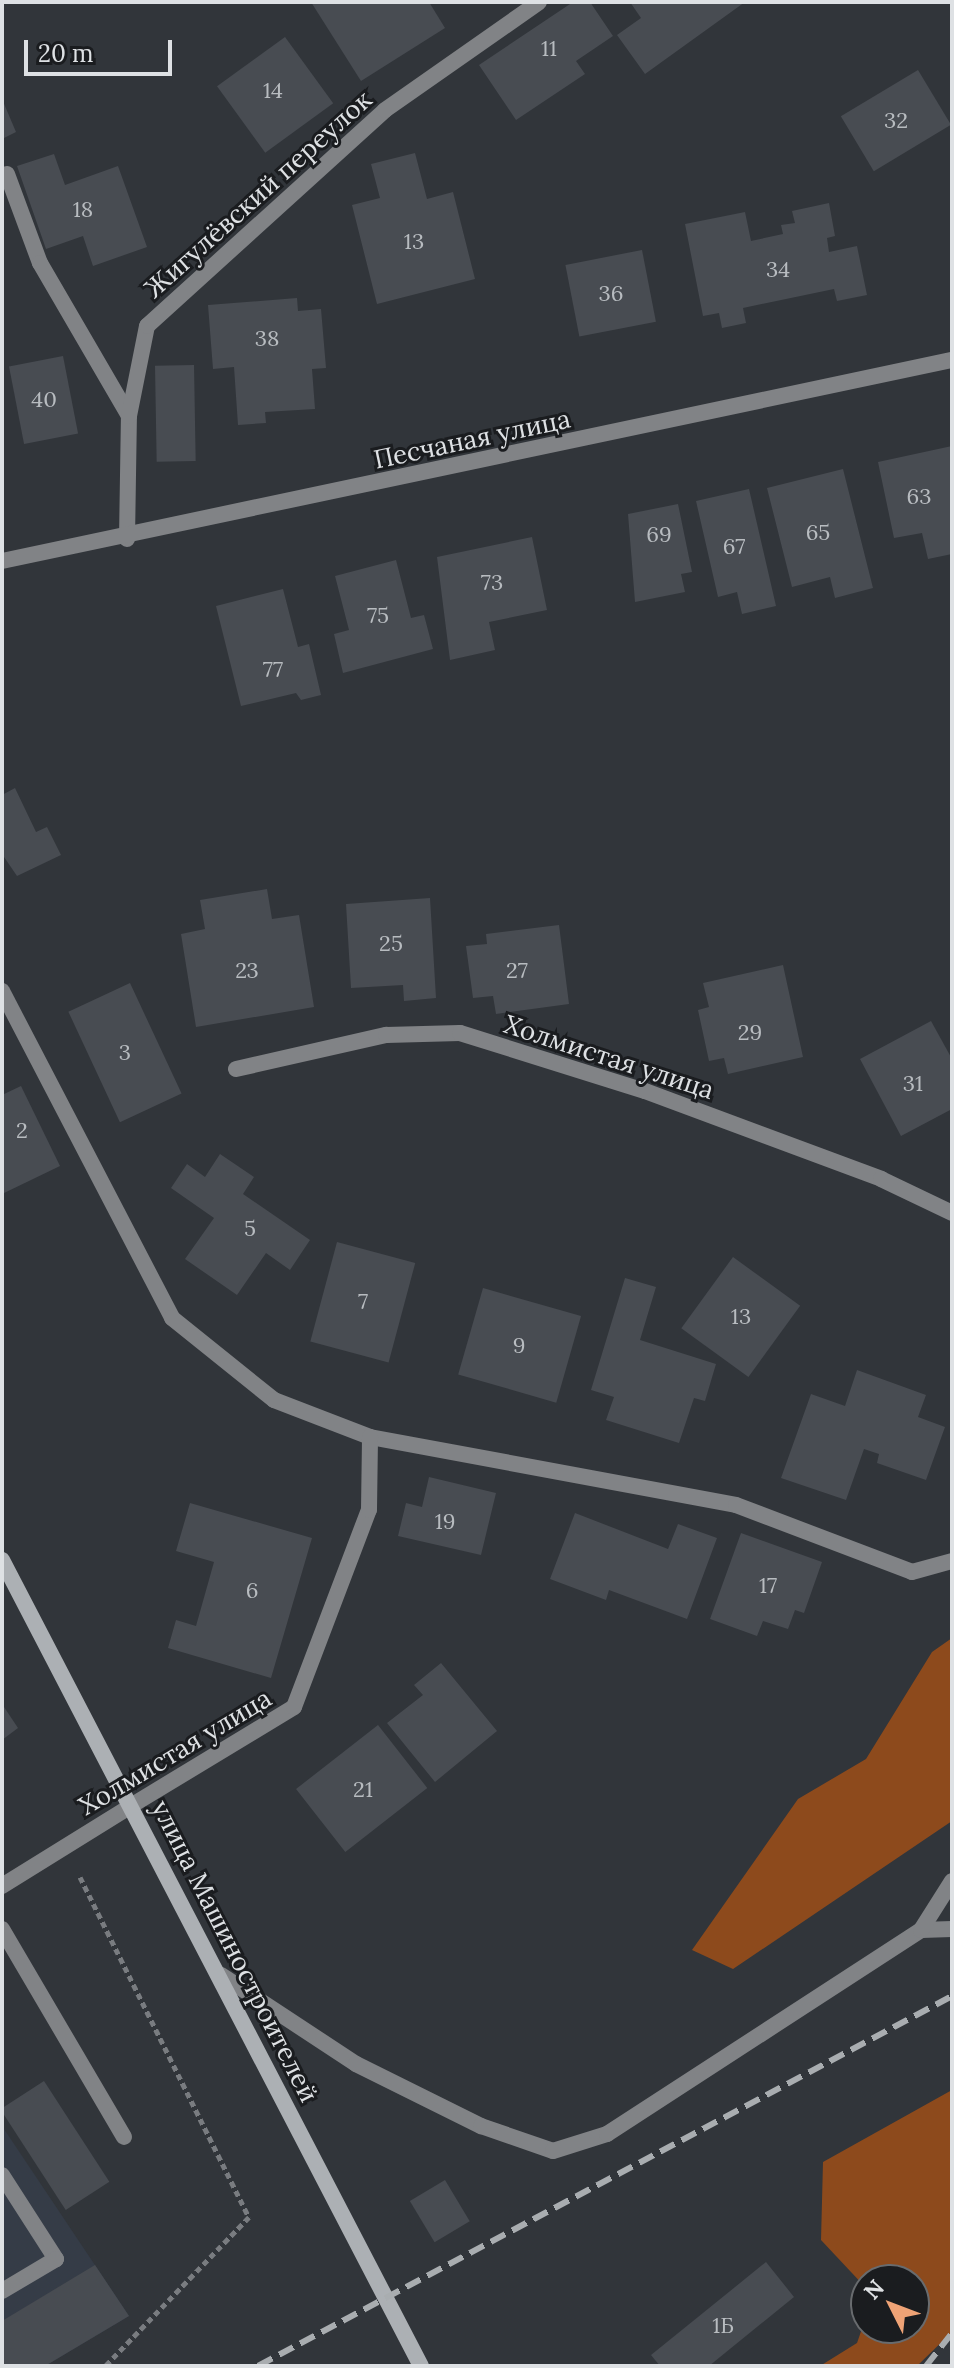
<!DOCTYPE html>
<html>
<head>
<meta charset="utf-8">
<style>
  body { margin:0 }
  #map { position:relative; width:954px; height:2368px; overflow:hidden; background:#31353a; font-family:Lora,serif }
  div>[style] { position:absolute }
  .built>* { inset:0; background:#353c47 }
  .forest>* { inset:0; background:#8d4a1c }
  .building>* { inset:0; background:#484c52; transform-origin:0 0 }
  .path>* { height:5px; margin-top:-2.5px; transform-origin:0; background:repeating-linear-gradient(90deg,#797c80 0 6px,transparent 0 10px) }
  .lane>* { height:16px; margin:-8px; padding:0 8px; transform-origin:8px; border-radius:8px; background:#818386 }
  .street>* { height:16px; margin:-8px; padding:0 8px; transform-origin:8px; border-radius:8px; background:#818386 }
  .secondary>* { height:16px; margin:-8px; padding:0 8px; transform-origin:8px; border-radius:8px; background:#acb0b4 }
  .rail>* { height:6px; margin-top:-3px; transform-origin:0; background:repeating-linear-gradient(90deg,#a9adb0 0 16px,transparent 0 24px) }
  span { translate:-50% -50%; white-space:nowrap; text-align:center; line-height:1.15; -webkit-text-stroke:6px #1a1c1f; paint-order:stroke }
  .number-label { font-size:22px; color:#b8bcc0 }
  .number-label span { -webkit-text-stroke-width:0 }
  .street-label { font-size:26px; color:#dee1e4 }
  .frame { position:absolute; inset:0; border:4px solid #dee1e4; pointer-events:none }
  .north { position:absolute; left:850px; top:2264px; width:80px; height:80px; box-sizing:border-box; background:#1a1c1f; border:2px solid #686b6e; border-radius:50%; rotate:312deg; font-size:22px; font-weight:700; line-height:32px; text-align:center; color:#dee1e4 }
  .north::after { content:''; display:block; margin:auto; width:28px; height:36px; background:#efa376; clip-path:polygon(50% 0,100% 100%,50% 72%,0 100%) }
  .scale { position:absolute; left:24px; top:40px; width:148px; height:36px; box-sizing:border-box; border:4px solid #dee1e4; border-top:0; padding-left:10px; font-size:24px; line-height:28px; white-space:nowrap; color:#dee1e4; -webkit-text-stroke:6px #1a1c1f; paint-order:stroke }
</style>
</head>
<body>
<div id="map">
  <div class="built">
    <div style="clip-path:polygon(2px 2126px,129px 2316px,45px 2366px,2px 2366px)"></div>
  </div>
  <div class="forest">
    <div style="clip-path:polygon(952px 1638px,952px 1821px,733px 1969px,692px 1950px,798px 1799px,866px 1759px,932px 1652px)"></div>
    <div style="clip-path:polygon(952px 2090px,952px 2332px,917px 2366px,820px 2366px,857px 2343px,866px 2317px,866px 2328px,914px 2328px,914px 2280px,866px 2280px,866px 2288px,821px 2240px,823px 2162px)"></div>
  </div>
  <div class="building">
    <div style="clip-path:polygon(311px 2px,429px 2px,445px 28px,361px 81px)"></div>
    <div style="clip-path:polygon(573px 2px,590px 2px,613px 36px,576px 61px,585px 74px,516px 120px,479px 65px)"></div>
    <div style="clip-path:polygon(630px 2px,745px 2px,645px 74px,617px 35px,641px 18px)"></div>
    <div style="left:285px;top:37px;width:82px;height:84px;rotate:54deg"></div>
    <div style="left:918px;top:70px;width:64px;height:90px;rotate:59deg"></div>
    <div style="clip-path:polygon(2px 99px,16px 132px,2px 139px)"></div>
    <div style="clip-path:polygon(415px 153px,427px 199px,453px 192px,475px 279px,377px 304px,352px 205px,380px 198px,371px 164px)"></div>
    <div style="clip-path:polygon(54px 154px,65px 185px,118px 166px,147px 247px,93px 266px,83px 236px,46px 249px,17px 166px)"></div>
    <div style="clip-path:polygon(829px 203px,835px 236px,827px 238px,829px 252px,857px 246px,867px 295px,837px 301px,834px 289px,743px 308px,746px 323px,722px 328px,719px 313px,703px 316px,685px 224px,745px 212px,751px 241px,783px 234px,781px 225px,795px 223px,792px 211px)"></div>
    <div style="left:642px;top:250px;width:73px;height:78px;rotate:79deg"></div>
    <div style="clip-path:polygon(297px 298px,298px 311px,321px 309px,326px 368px,312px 369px,315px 409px,265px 412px,266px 423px,238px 425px,234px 367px,213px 369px,208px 305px)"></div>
    <div style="left:63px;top:356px;width:79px;height:55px;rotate:79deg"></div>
    <div style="left:194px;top:365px;width:96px;height:39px;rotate:89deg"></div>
    <div style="clip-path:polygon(952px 446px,952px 554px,928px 559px,922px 533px,894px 538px,878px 462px)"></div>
    <div style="clip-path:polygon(843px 469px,873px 588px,835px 598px,830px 577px,792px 587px,767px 488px)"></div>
    <div style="clip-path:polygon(749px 489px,776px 606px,742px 614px,737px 592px,718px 597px,696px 501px)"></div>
    <div style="clip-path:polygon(678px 504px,692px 572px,681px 574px,685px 592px,635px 602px,628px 514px)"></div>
    <div style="clip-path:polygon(532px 537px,547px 610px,489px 622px,495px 650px,450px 660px,437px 557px)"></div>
    <div style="clip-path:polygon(396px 560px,411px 618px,424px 615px,433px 649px,343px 673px,334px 634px,349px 630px,335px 576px)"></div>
    <div style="clip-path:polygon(283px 589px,298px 647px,309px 644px,321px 695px,301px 700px,296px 693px,241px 706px,216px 606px)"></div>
    <div style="clip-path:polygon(15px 788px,36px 832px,47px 827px,61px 855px,17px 876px,2px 854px,2px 795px)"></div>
    <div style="clip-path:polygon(267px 889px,272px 919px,299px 915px,314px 1007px,196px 1027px,181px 934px,205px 929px,200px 900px)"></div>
    <div style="clip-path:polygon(430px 898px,436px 998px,404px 1001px,403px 985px,351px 988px,346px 904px)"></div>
    <div style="clip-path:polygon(559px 925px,569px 1004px,496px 1014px,493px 996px,473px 998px,466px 946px,487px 944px,486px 934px)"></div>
    <div style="clip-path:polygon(783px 965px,803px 1057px,728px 1074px,724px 1058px,709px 1061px,698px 1010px,709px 1007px,703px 983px)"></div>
    <div style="left:130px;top:983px;width:122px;height:68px;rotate:65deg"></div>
    <div style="clip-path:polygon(931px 1021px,952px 1059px,952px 1109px,901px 1136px,860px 1059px)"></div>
    <div style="clip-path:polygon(21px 1086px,60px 1166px,2px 1194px,2px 1095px)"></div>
    <div style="clip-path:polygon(220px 1154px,254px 1177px,243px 1194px,310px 1240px,290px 1270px,266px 1253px,237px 1295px,185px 1259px,214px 1218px,171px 1188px,187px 1164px,205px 1177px)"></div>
    <div style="left:337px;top:1242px;width:81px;height:103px;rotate:15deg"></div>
    <div style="left:733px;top:1257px;width:83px;height:88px;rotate:36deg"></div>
    <div style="clip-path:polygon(625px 1278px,656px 1287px,640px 1340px,716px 1364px,705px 1401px,694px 1398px,679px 1443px,606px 1420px,614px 1397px,591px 1390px)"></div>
    <div style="left:483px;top:1288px;width:102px;height:90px;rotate:16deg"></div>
    <div style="clip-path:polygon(857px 1370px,926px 1395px,918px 1417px,945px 1427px,926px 1480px,877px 1463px,879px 1454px,864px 1449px,846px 1500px,781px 1478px,811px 1394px,845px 1406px)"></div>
    <div style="clip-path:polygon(429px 1477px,496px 1493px,481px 1555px,398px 1536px,406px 1503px,422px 1507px)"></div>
    <div style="clip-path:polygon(190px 1503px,312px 1538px,271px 1678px,168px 1648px,176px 1620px,196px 1626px,214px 1562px,176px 1551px)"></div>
    <div style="clip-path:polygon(575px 1513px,668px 1549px,678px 1524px,717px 1538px,687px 1619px,609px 1590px,606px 1600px,550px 1579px)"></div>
    <div style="clip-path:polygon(741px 1533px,822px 1562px,804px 1613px,795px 1610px,788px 1629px,763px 1621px,757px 1636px,710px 1619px)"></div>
    <div style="clip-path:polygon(441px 1663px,497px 1731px,435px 1782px,387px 1723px,423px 1695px,414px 1685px)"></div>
    <div style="clip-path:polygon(2px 1704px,18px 1728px,2px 1740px)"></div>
    <div style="left:378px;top:1725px;width:80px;height:104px;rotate:52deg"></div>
    <div style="left:44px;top:2081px;width:120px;height:52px;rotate:57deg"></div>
    <div style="left:445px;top:2180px;width:48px;height:41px;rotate:59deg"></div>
    <div style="clip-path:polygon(766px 2262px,794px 2297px,709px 2366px,660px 2366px,651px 2355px)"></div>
    <div style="clip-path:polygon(95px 2265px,129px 2316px,45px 2366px,2px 2366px,2px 2321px)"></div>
  </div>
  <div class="path">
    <div style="left:80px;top:1877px;width:380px;rotate:63.6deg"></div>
    <div style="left:249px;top:2217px;width:207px;rotate:134deg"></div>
  </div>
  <div class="lane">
    <div style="left:7px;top:174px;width:95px;rotate:69.7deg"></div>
    <div style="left:40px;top:263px;width:177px;rotate:59.8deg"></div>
    <div style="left:2px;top:1886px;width:155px;rotate:-31.8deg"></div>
    <div style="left:2px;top:1929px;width:241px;rotate:59.6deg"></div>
    <div style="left:921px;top:1930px;width:31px;rotate:-2deg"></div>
    <div style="left:221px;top:1975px;width:162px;rotate:33.4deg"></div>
    <div style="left:356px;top:2064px;width:140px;rotate:26.4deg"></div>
    <div style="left:481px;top:2126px;width:76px;rotate:19.1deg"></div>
    <div style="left:553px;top:2151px;width:57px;rotate:-17.5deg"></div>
    <div style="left:607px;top:2134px;width:374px;rotate:-33deg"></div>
    <div style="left:921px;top:1930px;width:58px;rotate:-57.7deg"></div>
    <div style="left:2px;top:2175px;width:100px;rotate:57.3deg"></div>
    <div style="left:56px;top:2259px;width:63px;rotate:149.3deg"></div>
  </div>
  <div class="street">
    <div style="left:127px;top:539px;width:123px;rotate:-89.1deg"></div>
    <div style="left:129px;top:416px;width:92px;rotate:-78.7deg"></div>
    <div style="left:147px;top:326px;width:321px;rotate:-42.2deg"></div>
    <div style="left:385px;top:110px;width:188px;rotate:-35deg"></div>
    <div style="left:2px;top:561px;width:971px;rotate:-11.95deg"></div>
    <div style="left:2px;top:991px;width:369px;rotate:62.5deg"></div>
    <div style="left:172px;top:1318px;width:131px;rotate:38.8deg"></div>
    <div style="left:274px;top:1400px;width:103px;rotate:21.1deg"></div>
    <div style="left:370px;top:1437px;width:372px;rotate:10.5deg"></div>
    <div style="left:736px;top:1505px;width:188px;rotate:20.8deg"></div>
    <div style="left:912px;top:1572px;width:41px;rotate:-15.4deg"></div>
    <div style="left:236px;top:1069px;width:154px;rotate:-12.8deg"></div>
    <div style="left:386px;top:1035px;width:74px;rotate:-1.5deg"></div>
    <div style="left:460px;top:1033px;width:194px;rotate:17.4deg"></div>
    <div style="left:645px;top:1091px;width:252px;rotate:20.4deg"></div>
    <div style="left:881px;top:1179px;width:79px;rotate:25.6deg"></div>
    <div style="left:134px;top:1804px;width:187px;rotate:-31.2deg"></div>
    <div style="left:294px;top:1707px;width:211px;rotate:-69.2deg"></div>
    <div style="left:369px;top:1510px;width:73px;rotate:-89.2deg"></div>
  </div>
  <div class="secondary">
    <div style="left:2px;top:1560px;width:908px;rotate:62.53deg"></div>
  </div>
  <div class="rail">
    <div style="left:258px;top:2366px;width:786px;rotate:-28.06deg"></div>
    <div style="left:926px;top:2366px;width:42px;rotate:-51.8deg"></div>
  </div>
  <div class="number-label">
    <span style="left:549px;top:49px">11</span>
    <span style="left:273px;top:91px">14</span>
    <span style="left:896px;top:121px">32</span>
    <span style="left:83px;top:210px">18</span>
    <span style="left:414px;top:242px">13</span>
    <span style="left:778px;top:270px">34</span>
    <span style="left:611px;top:294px">36</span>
    <span style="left:267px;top:339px">38</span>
    <span style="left:44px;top:400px">40</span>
    <span style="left:919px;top:497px">63</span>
    <span style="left:818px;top:533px">65</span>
    <span style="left:659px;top:535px">69</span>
    <span style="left:734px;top:547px">67</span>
    <span style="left:492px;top:583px">73</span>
    <span style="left:378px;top:616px">75</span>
    <span style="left:273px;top:670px">77</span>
    <span style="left:391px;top:944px">25</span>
    <span style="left:247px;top:971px">23</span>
    <span style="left:517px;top:971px">27</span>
    <span style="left:750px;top:1033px">29</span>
    <span style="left:125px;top:1053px">3</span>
    <span style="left:913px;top:1084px">31</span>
    <span style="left:22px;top:1131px">2</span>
    <span style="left:250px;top:1229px">5</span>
    <span style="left:363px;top:1302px">7</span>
    <span style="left:741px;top:1317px">13</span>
    <span style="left:519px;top:1346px">9</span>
    <span style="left:445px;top:1522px">19</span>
    <span style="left:768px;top:1586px">17</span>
    <span style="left:252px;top:1591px">6</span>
    <span style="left:363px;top:1790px">21</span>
    <span style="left:723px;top:2326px">1Б</span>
  </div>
  <div class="street-label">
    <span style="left:258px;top:194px;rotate:-42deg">Жигулёвский переулок</span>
    <span style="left:472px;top:439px;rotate:-12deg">Песчаная улица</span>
    <span style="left:609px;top:1057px;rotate:18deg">Холмистая улица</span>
    <span style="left:175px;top:1752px;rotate:-31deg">Холмистая улица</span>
    <span style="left:235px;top:1951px;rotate:63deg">улица Машиностроителей</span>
  </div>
  <div class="frame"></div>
  <div class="north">N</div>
  <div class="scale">20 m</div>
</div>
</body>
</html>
